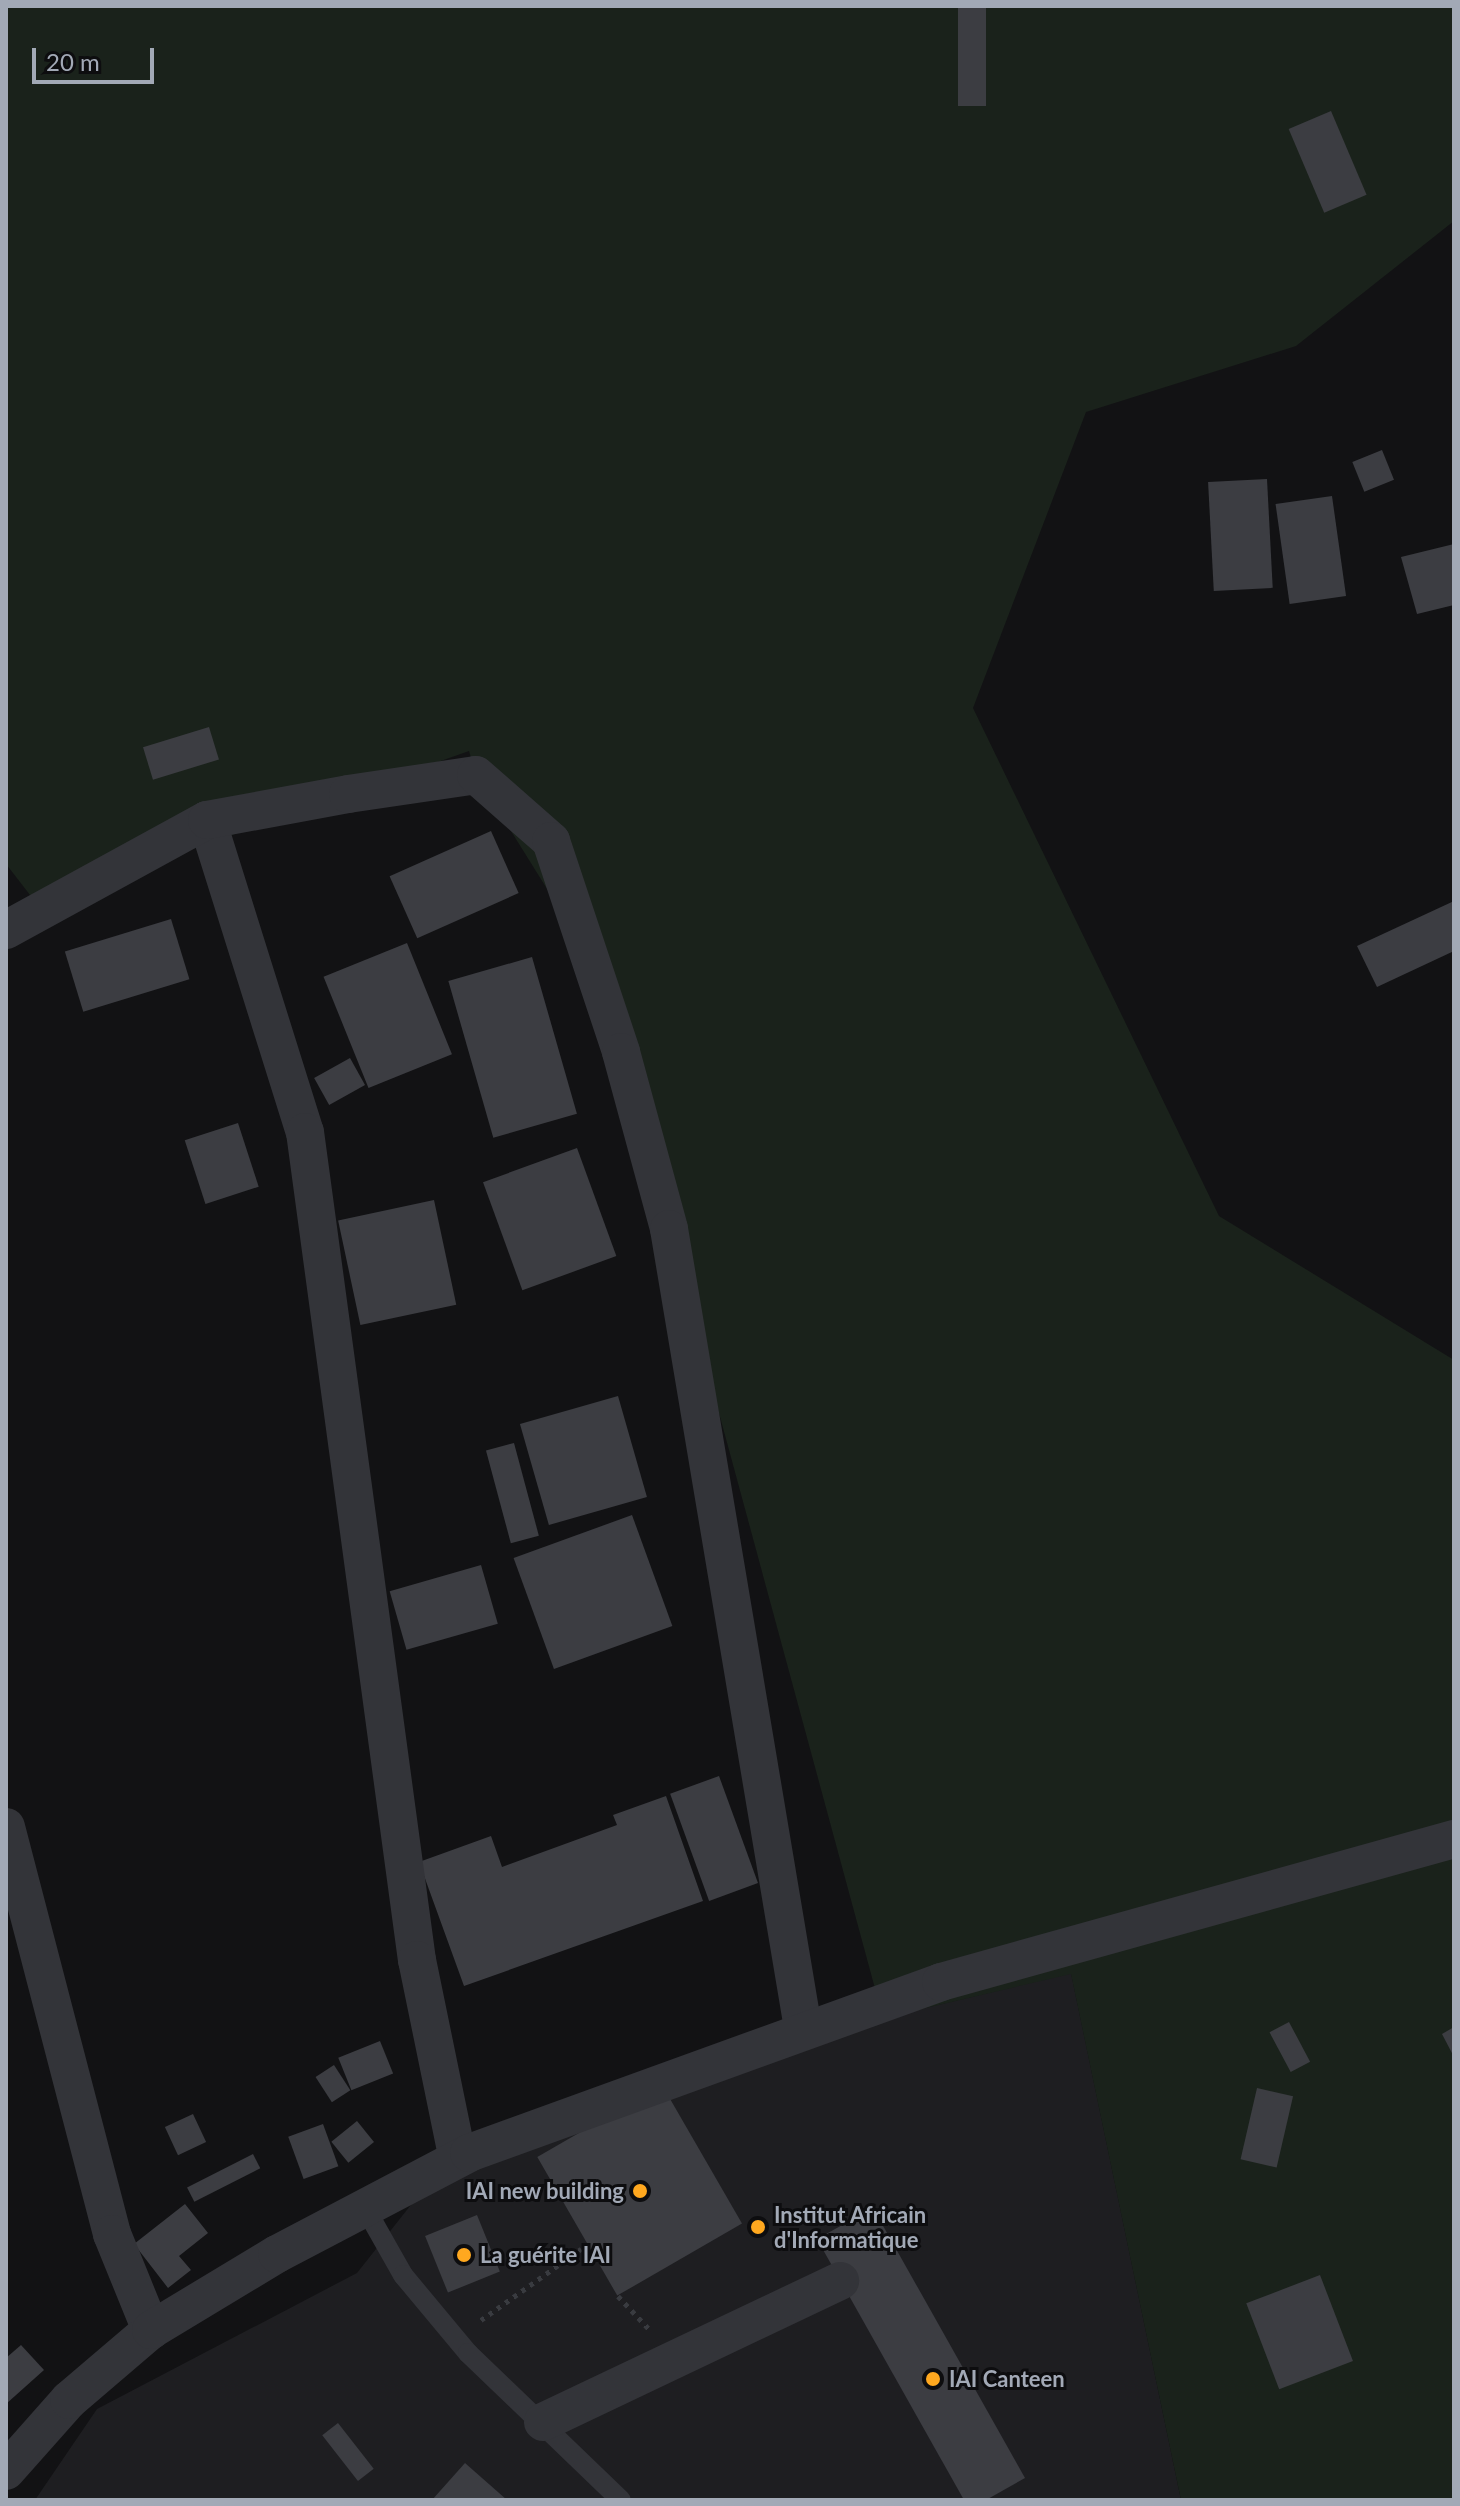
<!DOCTYPE html>
<html>
<head>
<meta charset="utf-8">
<style>
  body { margin:0 }
  #map { position:relative; width:1460px; height:2506px; overflow:hidden; background:#121214; font-family:Lato,sans-serif }
  div>[style] { position:absolute }
  .built>* { inset:0; background:#1e1e21 }
  .green>* { inset:0; background:#1a221b }
  .building>* { inset:0; background:#3c3d42; transform-origin:0 0 }
  .path>* { height:5px; margin-top:-2.5px; transform-origin:0; background:repeating-linear-gradient(90deg,#393b40 0 4px,transparent 0 10px) }
  .service>* { height:20px; margin:-10px; padding:0 10px; transform-origin:10px; border-radius:10px; background:#333439 }
  .minor>* { height:38px; margin:-19px; padding:0 19px; transform-origin:19px; border-radius:19px; background:#333439 }
  .dots>* { width:22px; height:22px; translate:-50% -50%; box-sizing:border-box; border:4px solid #0d0d0f; border-radius:50% }
  span { translate:-50% -50%; white-space:nowrap; text-align:center; line-height:1.15; -webkit-text-stroke:6px #0d0d0f; paint-order:stroke }
  .poi-label { font-size:22px; color:#a2a9b6; font-weight:700 }
  .right { translate:-100% -50%; text-align:right }
  .left { translate:0 -50%; text-align:left }
  .frame { position:absolute; inset:0; border:8px solid #a2a9b6; pointer-events:none }
  .scale { position:absolute; left:32px; top:48px; width:122px; height:36px; box-sizing:border-box; border:4px solid #a2a9b6; border-top:0; padding-left:10px; font-size:24px; line-height:28px; white-space:nowrap; color:#a2a9b6; -webkit-text-stroke:6px #0d0d0f; paint-order:stroke }
</style>
</head>
<body>
<div id="map">
  <div class="built">
    <div style="clip-path:polygon(1071px 1973px,1181px 2500px,35px 2500px,97px 2409px,357px 2273px,429px 2182px,883px 2018px)"></div>
  </div>
  <div class="green">
    <div style="clip-path:polygon(6px 6px,1454px 6px,1454px 221px,1296px 346px,1086px 412px,973px 708px,1219px 1216px,1454px 1360px,1454px 2500px,1181px 2500px,1071px 1974px,883px 2018px,600px 974px,476px 775px,469px 751px,37px 904px,6px 864px)"></div>
  </div>
  <div class="building">
    <div style="left:958px;top:6px;width:28px;height:100px"></div>
    <div style="left:1331px;top:111px;width:91px;height:46px;rotate:67deg"></div>
    <div style="left:1382px;top:450px;width:32px;height:32px;rotate:68deg"></div>
    <div style="left:1267px;top:479px;width:109px;height:59px;rotate:87deg"></div>
    <div style="left:1332px;top:496px;width:101px;height:57px;rotate:82deg"></div>
    <div style="clip-path:polygon(1454px 544px,1454px 605px,1417px 614px,1401px 557px)"></div>
    <div style="left:209px;top:727px;width:34px;height:69px;rotate:73deg"></div>
    <div style="left:491px;top:831px;width:68px;height:111px;rotate:66deg"></div>
    <div style="clip-path:polygon(1454px 901px,1454px 951px,1377px 987px,1357px 946px)"></div>
    <div style="left:171px;top:919px;width:63px;height:111px;rotate:73deg"></div>
    <div style="left:407px;top:943px;width:120px;height:90px;rotate:68deg"></div>
    <div style="left:532px;top:957px;width:163px;height:87px;rotate:74deg"></div>
    <div style="left:350px;top:1058px;width:31px;height:41px;rotate:61deg"></div>
    <div style="left:238px;top:1123px;width:67px;height:56px;rotate:72deg"></div>
    <div style="left:577px;top:1148px;width:115px;height:100px;rotate:70deg"></div>
    <div style="left:434px;top:1200px;width:107px;height:98px;rotate:78deg"></div>
    <div style="left:618px;top:1396px;width:105px;height:102px;rotate:74deg"></div>
    <div style="left:514px;top:1443px;width:96px;height:29px;rotate:75deg"></div>
    <div style="left:632px;top:1515px;width:118px;height:126px;rotate:70deg"></div>
    <div style="left:481px;top:1565px;width:61px;height:95px;rotate:74deg"></div>
    <div style="left:719px;top:1776px;width:114px;height:52px;rotate:70deg"></div>
    <div style="clip-path:polygon(666px 1796px,703px 1901px,464px 1986px,419px 1862px,491px 1836px,502px 1867px,617px 1825px,613px 1815px)"></div>
    <div style="left:1289px;top:2022px;width:45px;height:22px;rotate:62deg"></div>
    <div style="clip-path:polygon(1454px 2027px,1454px 2057px,1442px 2034px)"></div>
    <div style="left:380px;top:2041px;width:35px;height:45px;rotate:68deg"></div>
    <div style="left:334px;top:2065px;width:30px;height:22px;rotate:57deg"></div>
    <div style="left:662px;top:2085px;width:160px;height:144px;rotate:60deg"></div>
    <div style="left:1257px;top:2088px;width:37px;height:73px;rotate:13deg"></div>
    <div style="left:193px;top:2114px;width:31px;height:31px;rotate:65deg"></div>
    <div style="left:357px;top:2121px;width:27px;height:33px;rotate:51deg"></div>
    <div style="left:323px;top:2124px;width:45px;height:37px;rotate:70deg"></div>
    <div style="left:253px;top:2154px;width:16px;height:74px;rotate:63deg"></div>
    <div style="clip-path:polygon(185px 2204px,208px 2233px,179px 2256px,191px 2270px,168px 2288px,134px 2244px)"></div>
    <div style="clip-path:polygon(873px 2208px,1025px 2478px,986px 2500px,964px 2500px,817px 2239px)"></div>
    <div style="left:477px;top:2215px;width:61px;height:56px;rotate:68deg"></div>
    <div style="left:1320px;top:2275px;width:92px;height:79px;rotate:69deg"></div>
    <div style="clip-path:polygon(21px 2345px,44px 2370px,6px 2404px,6px 2358px)"></div>
    <div style="left:338px;top:2423px;width:58px;height:20px;rotate:52deg"></div>
    <div style="clip-path:polygon(465px 2463px,507px 2500px,432px 2500px)"></div>
  </div>
  <div class="path">
    <div style="left:618px;top:2296px;width:45px;rotate:46.8deg"></div>
    <div style="left:481px;top:2320px;width:123px;rotate:-35.4deg"></div>
  </div>
  <div class="service">
    <div style="left:364px;top:2206px;width:79px;rotate:60.5deg"></div>
    <div style="left:403px;top:2275px;width:102px;rotate:50.2deg"></div>
    <div style="left:468px;top:2353px;width:212px;rotate:43.9deg"></div>
  </div>
  <div class="minor">
    <div style="left:207px;top:820px;width:327px;rotate:72.6deg"></div>
    <div style="left:305px;top:1132px;width:836px;rotate:82.3deg"></div>
    <div style="left:417px;top:1960px;width:203px;rotate:78.4deg"></div>
    <div style="left:6px;top:930px;width:229px;rotate:-28.7deg"></div>
    <div style="left:207px;top:820px;width:143px;rotate:-10.4deg"></div>
    <div style="left:348px;top:794px;width:129px;rotate:-8.4deg"></div>
    <div style="left:476px;top:775px;width:100px;rotate:41.3deg"></div>
    <div style="left:551px;top:841px;width:222px;rotate:71.6deg"></div>
    <div style="left:621px;top:1052px;width:183px;rotate:74.8deg"></div>
    <div style="left:669px;top:1229px;width:810px;rotate:80.48deg"></div>
    <div style="left:6px;top:1827px;width:421px;rotate:75.4deg"></div>
    <div style="left:112px;top:2234px;width:104px;rotate:67.9deg"></div>
    <div style="left:543px;top:2422px;width:329px;rotate:-25.4deg"></div>
    <div style="left:6px;top:2471px;width:95px;rotate:-48.4deg"></div>
    <div style="left:69px;top:2400px;width:108px;rotate:-40.5deg"></div>
    <div style="left:151px;top:2330px;width:147px;rotate:-31.1deg"></div>
    <div style="left:277px;top:2254px;width:217px;rotate:-27.7deg"></div>
    <div style="left:469px;top:2153px;width:502px;rotate:-19.91deg"></div>
    <div style="left:941px;top:1982px;width:533px;rotate:-15.58deg"></div>
  </div>
  <div class="dots">
    <div style="left:640px;top:2191px;background:#ffa81f"></div>
    <div style="left:758px;top:2227px;background:#ffa81f"></div>
    <div style="left:464px;top:2255px;background:#ffa81f"></div>
    <div style="left:933px;top:2379px;background:#ffa81f"></div>
  </div>
  <div class="poi-label">
    <span class="right" style="left:624px;top:2191px">IAI new building</span>
    <span class="left" style="left:774px;top:2227px">Institut Africain<br>d'Informatique</span>
    <span class="left" style="left:480px;top:2255px">La guérite IAI</span>
    <span class="left" style="left:949px;top:2379px">IAI Canteen</span>
  </div>
  <div class="frame"></div>
  <div class="scale">20 m</div>
</div>
</body>
</html>
